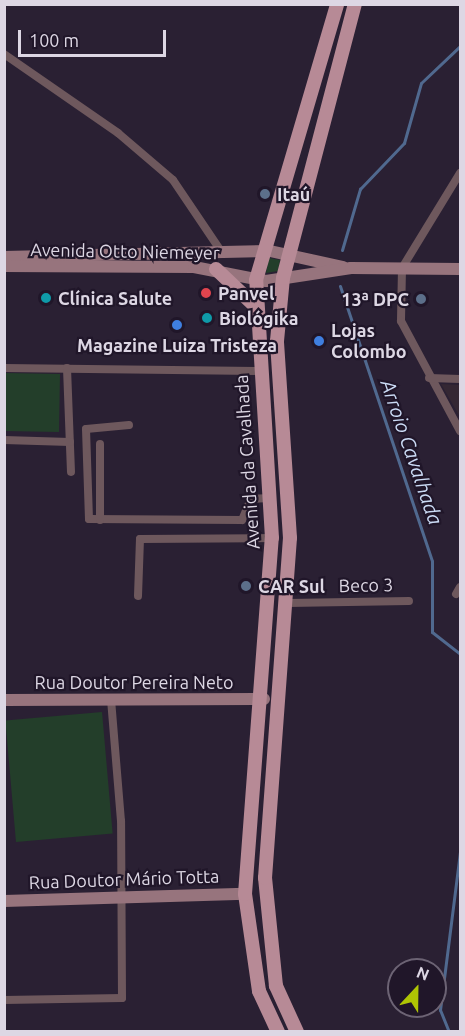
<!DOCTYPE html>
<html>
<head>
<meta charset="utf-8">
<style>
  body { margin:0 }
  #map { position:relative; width:465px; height:1036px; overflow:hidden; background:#2a2033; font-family:Ubuntu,sans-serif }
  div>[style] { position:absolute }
  .education>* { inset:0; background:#342733 }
  .green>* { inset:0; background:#233e2a; transform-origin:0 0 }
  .stream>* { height:3px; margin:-1.5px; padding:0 1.5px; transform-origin:1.5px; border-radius:1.5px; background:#50698f }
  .street>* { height:8px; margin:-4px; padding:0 4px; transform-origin:4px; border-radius:4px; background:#6e585d }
  .secondary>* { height:12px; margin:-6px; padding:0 6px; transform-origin:6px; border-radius:6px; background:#97747d }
  .primary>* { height:14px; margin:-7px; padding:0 7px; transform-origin:7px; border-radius:7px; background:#b78a96 }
  .dots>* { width:16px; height:16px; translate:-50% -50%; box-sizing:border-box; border:3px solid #201629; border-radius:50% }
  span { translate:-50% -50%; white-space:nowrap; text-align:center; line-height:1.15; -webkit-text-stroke:4.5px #201629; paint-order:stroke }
  .poi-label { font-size:18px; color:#ddd7e4; font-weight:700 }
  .left { translate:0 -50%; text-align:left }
  .right { translate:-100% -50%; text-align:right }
  .street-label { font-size:18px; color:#ddd7e4 }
  .water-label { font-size:20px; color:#cbdbf5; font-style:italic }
  .frame { position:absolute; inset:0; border:6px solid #ddd7e4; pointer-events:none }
  .north { position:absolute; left:387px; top:958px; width:60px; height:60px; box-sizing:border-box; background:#201629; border:2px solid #6c6374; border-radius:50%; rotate:22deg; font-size:16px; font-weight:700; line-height:24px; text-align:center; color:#ddd7e4 }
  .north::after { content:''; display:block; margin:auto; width:21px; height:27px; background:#afc504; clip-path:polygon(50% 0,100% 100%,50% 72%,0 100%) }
  .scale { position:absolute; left:18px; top:30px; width:148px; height:27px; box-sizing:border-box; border:3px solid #ddd7e4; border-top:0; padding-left:8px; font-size:18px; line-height:21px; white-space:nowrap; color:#ddd7e4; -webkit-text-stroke:4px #201629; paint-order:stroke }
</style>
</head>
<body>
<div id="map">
  <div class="education">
    <div style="clip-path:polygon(441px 384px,460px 385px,460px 417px)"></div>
  </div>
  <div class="green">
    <div style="clip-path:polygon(269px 258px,280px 260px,278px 271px,266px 273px)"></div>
    <div style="left:5px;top:373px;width:55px;height:58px;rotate:1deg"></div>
    <div style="left:102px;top:712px;width:122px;height:97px;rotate:85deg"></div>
  </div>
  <div class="stream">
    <div style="left:342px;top:250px;width:64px;rotate:-73.6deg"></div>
    <div style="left:360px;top:189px;width:64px;rotate:-46.3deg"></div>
    <div style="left:404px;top:143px;width:62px;rotate:-74.2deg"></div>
    <div style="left:421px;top:83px;width:54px;rotate:-43.5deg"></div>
    <div style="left:340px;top:286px;width:290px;rotate:71.5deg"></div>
    <div style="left:432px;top:561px;width:71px;rotate:90deg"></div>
    <div style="left:432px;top:632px;width:36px;rotate:38deg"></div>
    <div style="left:449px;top:1032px;width:24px;rotate:-112deg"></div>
    <div style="left:440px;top:1010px;width:160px;rotate:-82.8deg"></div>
  </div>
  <div class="street">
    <div style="left:4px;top:54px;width:139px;rotate:34.7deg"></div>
    <div style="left:118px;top:133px;width:72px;rotate:40.5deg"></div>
    <div style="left:173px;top:180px;width:89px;rotate:56deg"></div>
    <div style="left:460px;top:173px;width:111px;rotate:121.4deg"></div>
    <div style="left:402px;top:268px;width:53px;rotate:91.1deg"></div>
    <div style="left:401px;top:321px;width:125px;rotate:61.8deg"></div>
    <div style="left:4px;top:368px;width:256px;rotate:0.7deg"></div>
    <div style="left:67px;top:368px;width:104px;rotate:87.8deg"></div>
    <div style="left:429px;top:378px;width:31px;rotate:2deg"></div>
    <div style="left:129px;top:425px;width:43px;rotate:174.7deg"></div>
    <div style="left:86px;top:429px;width:90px;rotate:88.1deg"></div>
    <div style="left:89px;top:519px;width:153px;rotate:0.4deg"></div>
    <div style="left:242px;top:520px;width:23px;rotate:-67deg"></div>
    <div style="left:251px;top:499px;width:19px;rotate:-3deg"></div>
    <div style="left:4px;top:440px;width:66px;rotate:1.7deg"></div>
    <div style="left:100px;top:520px;width:76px;rotate:-90deg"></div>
    <div style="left:456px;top:594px;width:8px;rotate:-60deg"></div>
    <div style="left:138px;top:596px;width:57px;rotate:-88deg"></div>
    <div style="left:140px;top:539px;width:132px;rotate:-0.4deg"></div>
    <div style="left:288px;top:603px;width:121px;rotate:-0.9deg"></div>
    <div style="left:4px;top:1000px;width:118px;rotate:-1deg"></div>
    <div style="left:122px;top:998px;width:177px;rotate:-90.3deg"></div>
    <div style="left:121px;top:821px;width:122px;rotate:-94.7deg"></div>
  </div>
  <div class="secondary">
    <div style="left:4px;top:257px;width:266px;rotate:-1.3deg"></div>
    <div style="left:270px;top:251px;width:75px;rotate:12.4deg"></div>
    <div style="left:4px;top:266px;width:190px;rotate:0.3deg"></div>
    <div style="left:194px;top:267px;width:73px;rotate:11deg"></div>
    <div style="left:266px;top:281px;width:86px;rotate:-8.7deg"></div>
    <div style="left:351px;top:268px;width:109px;rotate:0.5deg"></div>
    <div style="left:4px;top:700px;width:260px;rotate:-0.2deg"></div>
    <div style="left:4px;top:901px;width:241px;rotate:-1.7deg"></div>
  </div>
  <div class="primary">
    <div style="left:216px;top:269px;width:54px;rotate:43.5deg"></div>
    <div style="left:278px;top:1032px;width:45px;rotate:-114.9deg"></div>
    <div style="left:259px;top:991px;width:98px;rotate:-98.2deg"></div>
    <div style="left:245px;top:894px;width:357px;rotate:-85.7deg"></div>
    <div style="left:272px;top:538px;width:258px;rotate:-93.5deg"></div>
    <div style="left:256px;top:280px;width:288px;rotate:-73.6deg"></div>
    <div style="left:297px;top:1032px;width:51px;rotate:-114.5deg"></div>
    <div style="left:276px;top:986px;width:109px;rotate:-95.8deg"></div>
    <div style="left:265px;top:878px;width:341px;rotate:-85.8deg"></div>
    <div style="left:290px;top:538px;width:197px;rotate:-93.8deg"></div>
    <div style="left:277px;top:341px;width:63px;rotate:-84.6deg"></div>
    <div style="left:283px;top:278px;width:283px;rotate:-75.3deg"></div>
  </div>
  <div class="dots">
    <div style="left:265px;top:194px;background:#5c6f8a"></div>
    <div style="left:206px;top:293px;background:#e0444e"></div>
    <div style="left:46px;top:298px;background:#0f9aa8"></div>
    <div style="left:421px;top:299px;background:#5c6f8a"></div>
    <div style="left:207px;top:318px;background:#0f9aa8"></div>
    <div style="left:177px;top:325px;background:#3f7fe0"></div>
    <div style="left:319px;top:341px;background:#3f7fe0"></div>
    <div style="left:246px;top:586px;background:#5c6f8a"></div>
  </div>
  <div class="poi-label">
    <span class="left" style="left:277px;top:194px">Itaú</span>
    <span class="left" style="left:218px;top:293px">Panvel</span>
    <span class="left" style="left:58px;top:298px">Clínica Salute</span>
    <span class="right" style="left:409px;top:299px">13ª DPC</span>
    <span class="left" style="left:219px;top:318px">Biológika</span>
    <span class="left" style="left:331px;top:341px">Lojas<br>Colombo</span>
    <span style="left:177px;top:345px">Magazine Luiza Tristeza</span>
    <span class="left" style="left:258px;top:586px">CAR Sul</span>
  </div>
  <div class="street-label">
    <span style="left:125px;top:251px;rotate:1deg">Avenida Otto Niemeyer</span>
    <span style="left:247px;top:462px;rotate:-94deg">Avenida da Cavalhada</span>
    <span style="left:366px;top:585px;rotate:-1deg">Beco 3</span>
    <span style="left:134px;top:682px">Rua Doutor Pereira Neto</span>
    <span style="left:124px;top:879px;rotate:-2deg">Rua Doutor Mário Totta</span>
  </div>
  <div class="water-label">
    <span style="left:412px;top:452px;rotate:71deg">Arroio Cavalhada</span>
  </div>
  <div class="frame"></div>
  <div class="north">N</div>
  <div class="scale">100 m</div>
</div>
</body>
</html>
